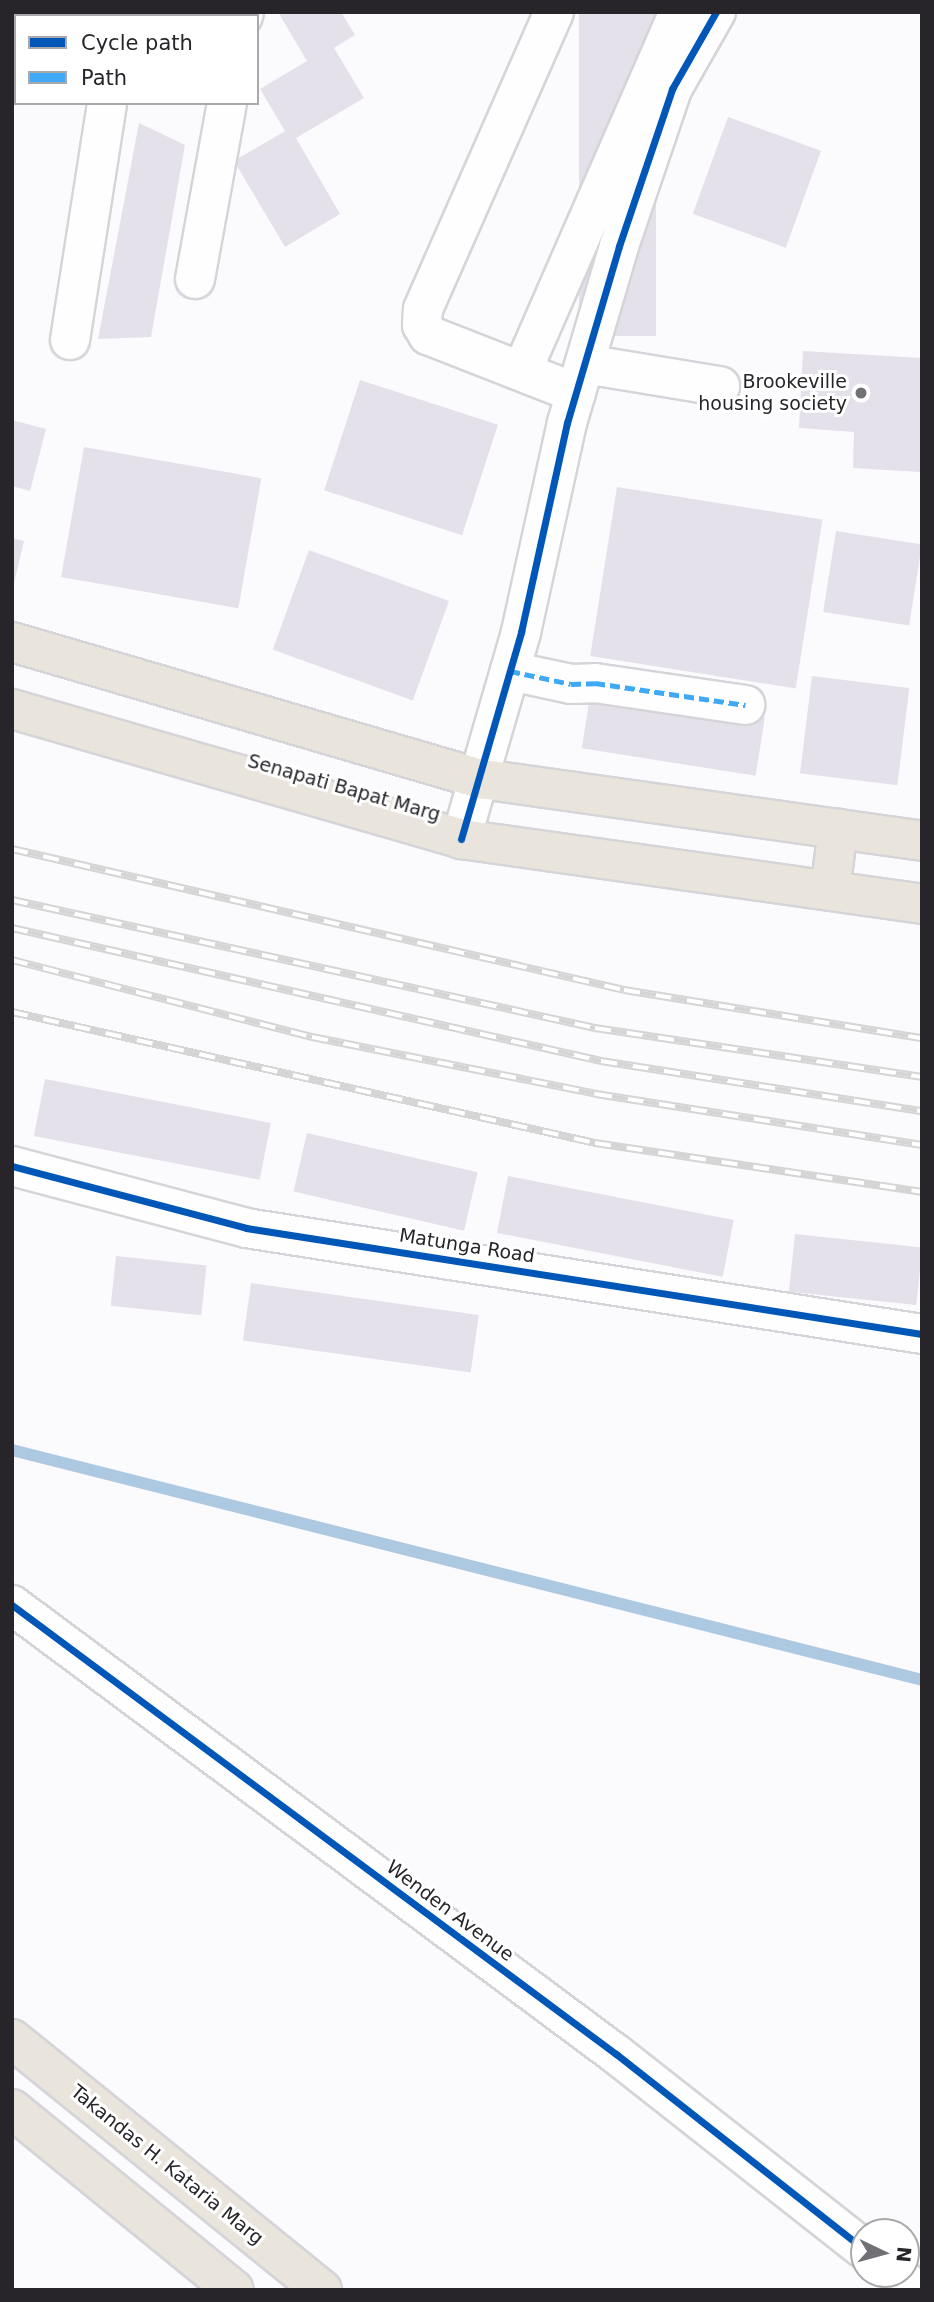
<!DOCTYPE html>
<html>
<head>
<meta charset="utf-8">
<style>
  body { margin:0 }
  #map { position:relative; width:934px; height:2302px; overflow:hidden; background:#fbfafd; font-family:"DejaVu Sans",sans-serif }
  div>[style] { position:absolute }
  .stream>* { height:12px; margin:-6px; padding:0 6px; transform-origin:6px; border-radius:6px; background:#adc8e1 }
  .building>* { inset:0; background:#e5e1eb; transform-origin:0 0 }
  .roads { filter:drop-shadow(2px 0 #d5d4d8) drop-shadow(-2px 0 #d5d4d8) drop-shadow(0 2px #d5d4d8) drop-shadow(0 -2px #d5d4d8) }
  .minor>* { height:38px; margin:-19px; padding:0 19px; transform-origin:19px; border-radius:19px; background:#fefeff }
  .major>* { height:38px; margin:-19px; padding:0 19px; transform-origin:19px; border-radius:19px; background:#e9e4dc }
  .rail>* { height:8px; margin-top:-4px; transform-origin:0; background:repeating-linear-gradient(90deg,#fff 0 16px,#d5d5d5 0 32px); box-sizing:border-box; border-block:2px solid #d5d5d5 }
  .quiet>* { height:5px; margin-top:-2.5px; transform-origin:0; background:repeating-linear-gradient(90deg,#3fa9f5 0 10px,transparent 0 15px) }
  .cycleway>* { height:7px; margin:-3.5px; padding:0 3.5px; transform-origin:3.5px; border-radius:3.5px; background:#0057b8 }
  .dots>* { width:19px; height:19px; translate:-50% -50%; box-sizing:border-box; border:4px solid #fff; border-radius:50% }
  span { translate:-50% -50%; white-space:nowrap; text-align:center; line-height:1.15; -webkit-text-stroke:6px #fff; paint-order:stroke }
  .poi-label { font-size:19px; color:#27252a }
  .right { translate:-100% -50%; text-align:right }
  .street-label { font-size:19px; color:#27252a }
  .frame { position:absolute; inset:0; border:14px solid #27252a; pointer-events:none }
  .legend { position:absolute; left:14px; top:14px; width:245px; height:91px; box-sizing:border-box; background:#fff; border:2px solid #a9a8aa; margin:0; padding:9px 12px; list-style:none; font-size:21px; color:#27252a }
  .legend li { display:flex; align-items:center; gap:14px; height:35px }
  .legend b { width:35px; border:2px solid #a9a8aa }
  .north { position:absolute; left:850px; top:2218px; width:70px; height:70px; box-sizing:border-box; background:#fff; border:2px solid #a9a8aa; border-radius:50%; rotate:95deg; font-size:19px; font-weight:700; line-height:28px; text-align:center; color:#27252a }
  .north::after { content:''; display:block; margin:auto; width:24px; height:32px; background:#717074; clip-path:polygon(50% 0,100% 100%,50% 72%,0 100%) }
</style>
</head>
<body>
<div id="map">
  <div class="stream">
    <div style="left:12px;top:1450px;width:939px;rotate:14.18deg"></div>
  </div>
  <div class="building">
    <div style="clip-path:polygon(278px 12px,341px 12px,355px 35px,334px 48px,364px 98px,296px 138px,340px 214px,285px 247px,234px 161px,285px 131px,260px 89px,307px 61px)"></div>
    <div style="left:579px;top:12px;width:77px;height:324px"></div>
    <div style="left:728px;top:117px;width:99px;height:103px;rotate:20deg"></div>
    <div style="clip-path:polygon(139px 123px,185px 145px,151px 337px,98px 339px)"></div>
    <div style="clip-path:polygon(803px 351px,922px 358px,920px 472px,853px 468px,854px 432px,799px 428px)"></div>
    <div style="left:360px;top:380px;width:145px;height:116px;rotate:18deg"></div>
    <div style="clip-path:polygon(12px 420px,46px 429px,30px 491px,12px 486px)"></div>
    <div style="left:84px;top:447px;width:180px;height:132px;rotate:10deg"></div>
    <div style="left:617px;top:487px;width:208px;height:171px;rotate:9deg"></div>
    <div style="left:836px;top:531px;width:87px;height:82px;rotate:9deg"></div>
    <div style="clip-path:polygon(12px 538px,24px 541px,13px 587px,12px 587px)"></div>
    <div style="left:309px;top:550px;width:149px;height:106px;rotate:20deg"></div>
    <div style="left:812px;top:676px;width:98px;height:98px;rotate:7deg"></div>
    <div style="left:591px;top:690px;width:176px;height:59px;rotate:9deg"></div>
    <div style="left:45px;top:1079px;width:230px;height:58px;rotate:11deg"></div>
    <div style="left:307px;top:1133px;width:175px;height:60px;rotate:13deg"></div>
    <div style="left:508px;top:1176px;width:230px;height:58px;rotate:11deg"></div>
    <div style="left:795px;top:1234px;width:128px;height:58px;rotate:6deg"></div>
    <div style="left:116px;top:1256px;width:91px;height:50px;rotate:6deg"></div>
    <div style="left:251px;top:1283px;width:230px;height:58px;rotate:8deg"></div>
  </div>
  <div class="roads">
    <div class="minor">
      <div style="left:554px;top:12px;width:325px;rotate:113.8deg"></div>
      <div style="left:423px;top:309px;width:16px;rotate:94deg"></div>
      <div style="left:422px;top:325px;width:12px;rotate:59deg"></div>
      <div style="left:428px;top:335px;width:159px;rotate:21.4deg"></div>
      <div style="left:120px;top:16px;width:4px;rotate:-76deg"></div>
      <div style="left:243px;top:16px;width:4px;rotate:-76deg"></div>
      <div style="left:195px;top:279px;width:179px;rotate:-79.7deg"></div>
      <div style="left:70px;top:340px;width:240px;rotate:-81.1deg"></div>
      <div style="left:585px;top:364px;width:137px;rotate:9.3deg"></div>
      <div style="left:522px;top:371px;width:392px;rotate:-66.4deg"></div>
      <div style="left:510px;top:671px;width:62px;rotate:12deg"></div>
      <div style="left:571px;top:684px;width:24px;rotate:-2deg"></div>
      <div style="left:595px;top:683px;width:152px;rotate:8.3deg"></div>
      <div style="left:461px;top:839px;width:216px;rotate:-73.8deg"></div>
      <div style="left:521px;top:632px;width:214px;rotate:-77.6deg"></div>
      <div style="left:567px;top:423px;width:184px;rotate:-73.6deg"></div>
      <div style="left:619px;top:246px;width:166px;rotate:-71.3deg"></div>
      <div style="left:672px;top:89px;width:89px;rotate:-60.3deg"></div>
      <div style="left:12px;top:1166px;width:242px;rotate:14.8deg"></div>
      <div style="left:246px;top:1228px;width:684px;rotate:8.91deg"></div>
      <div style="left:12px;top:1605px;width:753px;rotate:36.63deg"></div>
      <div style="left:616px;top:2054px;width:315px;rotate:38.2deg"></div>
      <div style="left:896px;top:2274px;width:26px;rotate:39deg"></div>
    </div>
    <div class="major">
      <div style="left:12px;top:642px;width:490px;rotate:16.3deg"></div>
      <div style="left:482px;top:779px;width:444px;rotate:8deg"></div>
      <div style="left:12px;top:709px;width:467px;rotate:16.1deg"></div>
      <div style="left:461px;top:839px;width:466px;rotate:8deg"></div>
      <div style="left:830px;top:891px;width:63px;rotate:-82.6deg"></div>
      <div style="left:12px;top:2039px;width:399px;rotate:39deg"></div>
      <div style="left:12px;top:2109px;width:286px;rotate:39.2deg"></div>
    </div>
  </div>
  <div class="rail">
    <div style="left:12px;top:849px;width:628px;rotate:12.97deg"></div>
    <div style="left:624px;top:990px;width:302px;rotate:9.2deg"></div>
    <div style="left:12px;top:900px;width:597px;rotate:12.38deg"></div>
    <div style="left:595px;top:1028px;width:331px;rotate:8.5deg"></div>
    <div style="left:12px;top:928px;width:604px;rotate:12.72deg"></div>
    <div style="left:601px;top:1061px;width:325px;rotate:8.9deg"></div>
    <div style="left:12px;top:960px;width:310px;rotate:14.4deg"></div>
    <div style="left:312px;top:1037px;width:290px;rotate:11.3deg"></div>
    <div style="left:596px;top:1094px;width:330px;rotate:8.9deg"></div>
    <div style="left:12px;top:1012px;width:598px;rotate:12.66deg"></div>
    <div style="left:595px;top:1143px;width:331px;rotate:8.5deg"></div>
  </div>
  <div class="quiet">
    <div style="left:510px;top:671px;width:62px;rotate:12deg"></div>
    <div style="left:571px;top:684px;width:24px;rotate:-2deg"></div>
    <div style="left:595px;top:683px;width:152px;rotate:8.3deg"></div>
  </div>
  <div class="cycleway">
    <div style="left:461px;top:839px;width:216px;rotate:-73.8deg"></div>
    <div style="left:521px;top:632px;width:214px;rotate:-77.6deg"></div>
    <div style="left:567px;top:423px;width:184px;rotate:-73.6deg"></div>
    <div style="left:619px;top:246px;width:166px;rotate:-71.3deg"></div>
    <div style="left:672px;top:89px;width:89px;rotate:-60.3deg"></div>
    <div style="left:12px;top:1166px;width:242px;rotate:14.8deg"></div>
    <div style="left:246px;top:1228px;width:684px;rotate:8.91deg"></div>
    <div style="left:12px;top:1605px;width:753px;rotate:36.63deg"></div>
    <div style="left:616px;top:2054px;width:315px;rotate:38.2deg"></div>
  </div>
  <div class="dots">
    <div style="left:861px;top:393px;background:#717074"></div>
  </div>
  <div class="poi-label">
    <span class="right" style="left:847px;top:393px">Brookeville<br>housing society</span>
  </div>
  <div class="street-label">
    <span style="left:344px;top:788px;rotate:16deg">Senapati Bapat Marg</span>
    <span style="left:467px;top:1246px;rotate:9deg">Matunga Road</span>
    <span style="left:450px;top:1911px;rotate:37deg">Wenden Avenue</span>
    <span style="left:167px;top:2165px;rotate:39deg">Takandas H. Kataria Marg</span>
  </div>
  <div class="frame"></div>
  <ul class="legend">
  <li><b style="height:9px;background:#0057b8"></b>Cycle path</li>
  <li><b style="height:9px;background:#3fa9f5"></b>Path</li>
  </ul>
  <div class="north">N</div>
</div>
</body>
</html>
